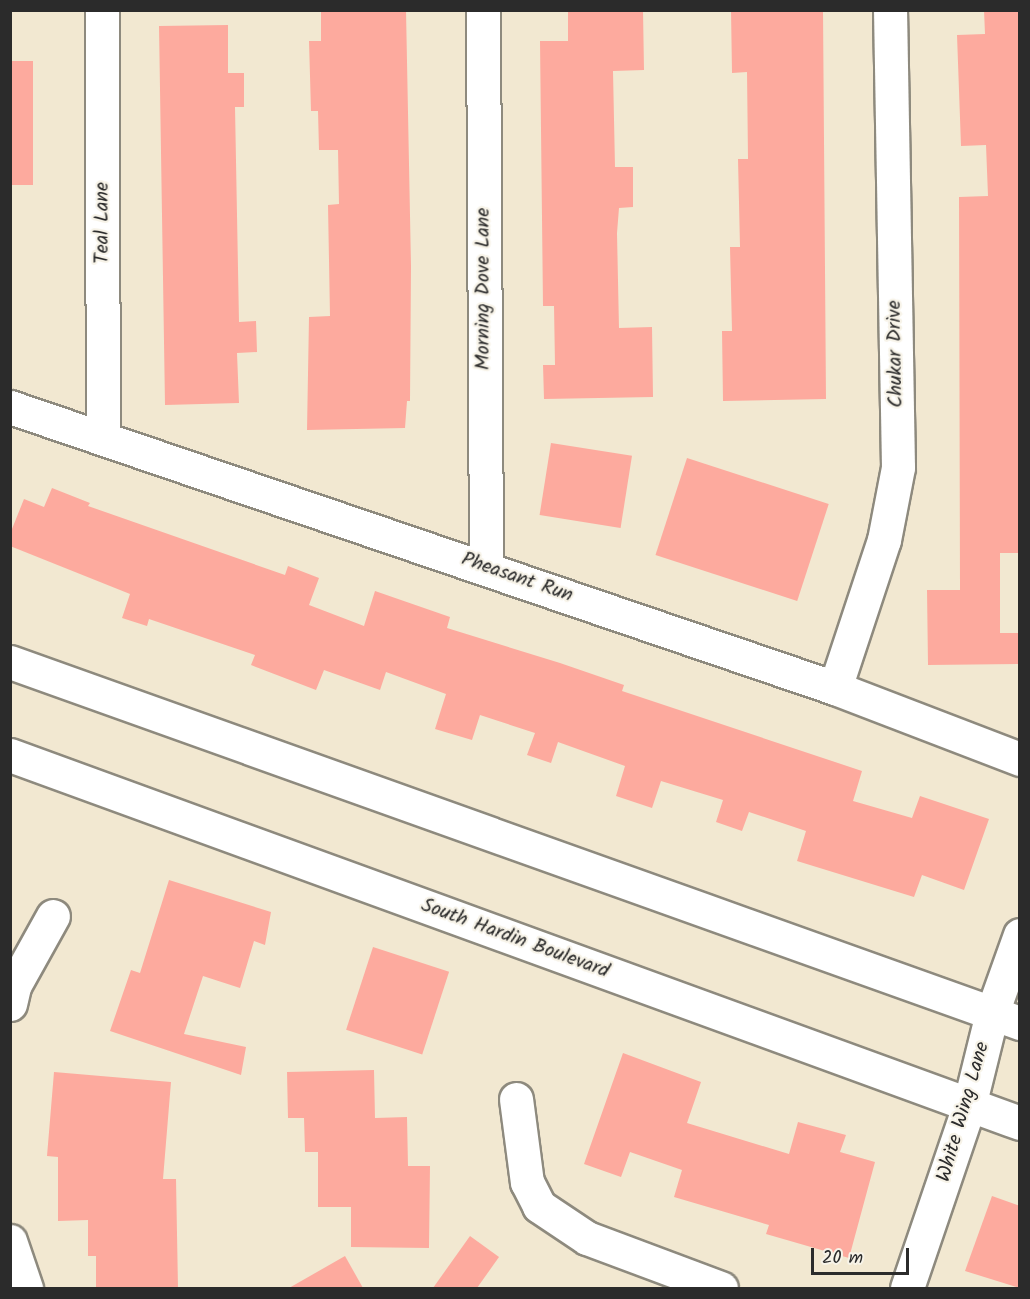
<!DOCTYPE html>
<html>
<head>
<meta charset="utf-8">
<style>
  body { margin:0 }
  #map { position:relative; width:1030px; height:1299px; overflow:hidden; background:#f2e8d1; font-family:Kalam,sans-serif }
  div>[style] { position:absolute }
  .building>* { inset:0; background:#fdaa9e; transform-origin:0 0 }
  .roads { filter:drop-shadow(2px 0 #8e8a7e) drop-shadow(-2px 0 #8e8a7e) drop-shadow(0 2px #8e8a7e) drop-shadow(0 -2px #8e8a7e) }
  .minor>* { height:33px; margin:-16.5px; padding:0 16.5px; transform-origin:16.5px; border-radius:16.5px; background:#fff }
  .major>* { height:33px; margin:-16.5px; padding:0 16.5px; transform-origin:16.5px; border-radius:16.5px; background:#fff }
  span { translate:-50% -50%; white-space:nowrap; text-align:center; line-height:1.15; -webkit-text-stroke:4.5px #f7f3e8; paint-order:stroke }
  .street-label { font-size:20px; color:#2b2b2b }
  .frame { position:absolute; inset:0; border:12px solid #2b2b2b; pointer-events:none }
  .scale { position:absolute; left:811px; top:1248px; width:98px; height:27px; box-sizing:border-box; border:3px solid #2b2b2b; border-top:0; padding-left:8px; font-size:18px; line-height:21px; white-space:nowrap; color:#2b2b2b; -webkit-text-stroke:4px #f7f3e8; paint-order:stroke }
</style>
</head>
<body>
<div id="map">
  <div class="building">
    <div style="clip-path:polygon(321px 10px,406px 10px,411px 266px,410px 401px,407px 401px,405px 428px,307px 430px,309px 317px,330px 316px,328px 205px,339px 204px,338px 150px,319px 150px,318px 111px,311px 111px,309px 41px,321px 41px)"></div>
    <div style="clip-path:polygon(568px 10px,643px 10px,644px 70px,613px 71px,615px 167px,633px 167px,633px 207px,619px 208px,617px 233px,619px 328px,652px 327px,653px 397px,544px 399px,543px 365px,555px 365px,554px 306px,543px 306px,540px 41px,568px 41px)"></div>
    <div style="clip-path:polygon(731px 10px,823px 10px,826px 399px,723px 401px,722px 331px,732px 331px,730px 247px,740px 247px,738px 159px,748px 159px,747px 72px,732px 73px)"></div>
    <div style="clip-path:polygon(984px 10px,1020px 10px,1020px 553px,1000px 553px,1000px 633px,1018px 633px,1018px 664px,928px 665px,927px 590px,960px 590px,959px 197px,988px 196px,986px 145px,961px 146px,957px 35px,985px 34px)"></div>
    <div style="clip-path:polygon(228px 25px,228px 73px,244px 73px,244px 107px,235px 107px,239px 322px,256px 321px,257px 352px,237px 353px,239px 403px,165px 405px,159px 26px)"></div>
    <div style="left:10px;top:61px;width:23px;height:124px"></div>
    <div style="left:551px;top:443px;width:82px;height:73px;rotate:9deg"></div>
    <div style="left:687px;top:458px;width:149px;height:102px;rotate:18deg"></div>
    <div style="clip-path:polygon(52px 488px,90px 503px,88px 506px,285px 575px,288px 566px,319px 578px,309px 605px,364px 626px,375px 591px,450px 617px,447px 628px,560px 663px,624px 685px,622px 691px,862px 771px,853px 801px,912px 818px,920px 796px,989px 819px,964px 890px,922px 875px,914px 897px,797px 861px,806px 831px,749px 812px,742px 831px,716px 822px,723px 800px,661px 781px,652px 808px,616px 796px,625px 766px,558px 742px,551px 763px,527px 755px,535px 733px,480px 715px,472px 740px,435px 729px,446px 694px,386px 672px,380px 690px,324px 670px,316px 690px,251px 665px,255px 655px,149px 619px,147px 626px,122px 618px,130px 594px,10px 546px,10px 534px,24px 499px,44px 507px)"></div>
    <div style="clip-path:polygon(169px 880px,271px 912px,265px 945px,254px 941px,240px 988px,203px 976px,184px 1034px,246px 1047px,241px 1075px,110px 1031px,131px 970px,140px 973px)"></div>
    <div style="left:373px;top:947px;width:80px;height:87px;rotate:18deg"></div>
    <div style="clip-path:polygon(623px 1053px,701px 1082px,687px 1123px,789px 1154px,798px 1122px,846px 1135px,840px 1152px,875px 1162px,849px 1258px,766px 1234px,769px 1225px,674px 1197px,682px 1170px,630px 1152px,621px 1177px,584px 1164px)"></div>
    <div style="clip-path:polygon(374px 1070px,375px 1118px,407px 1117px,408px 1166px,430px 1166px,429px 1248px,351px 1247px,351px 1207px,318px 1207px,318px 1152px,305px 1152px,304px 1118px,288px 1118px,287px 1072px)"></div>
    <div style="clip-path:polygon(54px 1072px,171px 1082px,163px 1179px,176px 1179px,178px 1288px,96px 1288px,96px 1256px,88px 1256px,88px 1220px,58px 1221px,58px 1157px,47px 1156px)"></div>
    <div style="clip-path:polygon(992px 1196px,1020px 1206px,1020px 1288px,965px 1271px)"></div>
    <div style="clip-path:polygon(470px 1236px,499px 1257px,477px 1288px,433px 1288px)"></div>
    <div style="clip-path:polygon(345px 1256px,363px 1288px,289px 1288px)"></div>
  </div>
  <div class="roads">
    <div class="minor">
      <div style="left:102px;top:10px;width:426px;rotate:89.9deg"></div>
      <div style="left:483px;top:10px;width:557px;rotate:89.69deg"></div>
      <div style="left:10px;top:407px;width:872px;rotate:18.81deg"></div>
      <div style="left:835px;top:688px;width:198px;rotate:21deg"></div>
      <div style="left:835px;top:688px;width:156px;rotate:-71.7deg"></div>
      <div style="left:884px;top:540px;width:74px;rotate:-79.1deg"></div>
      <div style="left:898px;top:467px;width:457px;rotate:-91deg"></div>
      <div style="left:10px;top:1004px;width:18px;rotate:-77deg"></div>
      <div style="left:14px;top:986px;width:80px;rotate:-60.9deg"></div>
      <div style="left:516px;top:1099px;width:84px;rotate:82.5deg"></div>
      <div style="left:527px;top:1182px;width:27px;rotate:63deg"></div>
      <div style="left:539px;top:1206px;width:58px;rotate:33.7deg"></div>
      <div style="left:587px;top:1238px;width:143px;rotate:20.5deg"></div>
      <div style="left:10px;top:1241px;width:50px;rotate:71.2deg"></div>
      <div style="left:907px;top:1288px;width:192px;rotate:-71.2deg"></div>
      <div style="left:969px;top:1106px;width:96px;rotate:-76.1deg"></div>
      <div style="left:992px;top:1013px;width:83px;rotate:-70.3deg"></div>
    </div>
    <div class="major">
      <div style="left:10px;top:662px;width:1073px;rotate:19.67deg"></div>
      <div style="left:10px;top:755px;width:1075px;rotate:20.02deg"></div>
    </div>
  </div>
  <div class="street-label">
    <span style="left:103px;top:223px;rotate:-90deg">Teal Lane</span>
    <span style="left:484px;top:289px;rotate:-90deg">Morning Dove Lane</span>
    <span style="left:896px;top:354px;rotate:-91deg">Chukar Drive</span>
    <span style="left:517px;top:578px;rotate:19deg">Pheasant Run</span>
    <span style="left:515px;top:939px;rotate:20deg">South Hardin Boulevard</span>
    <span style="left:964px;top:1112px;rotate:-74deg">White Wing Lane</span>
  </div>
  <div class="frame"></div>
  <div class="scale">20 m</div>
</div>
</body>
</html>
